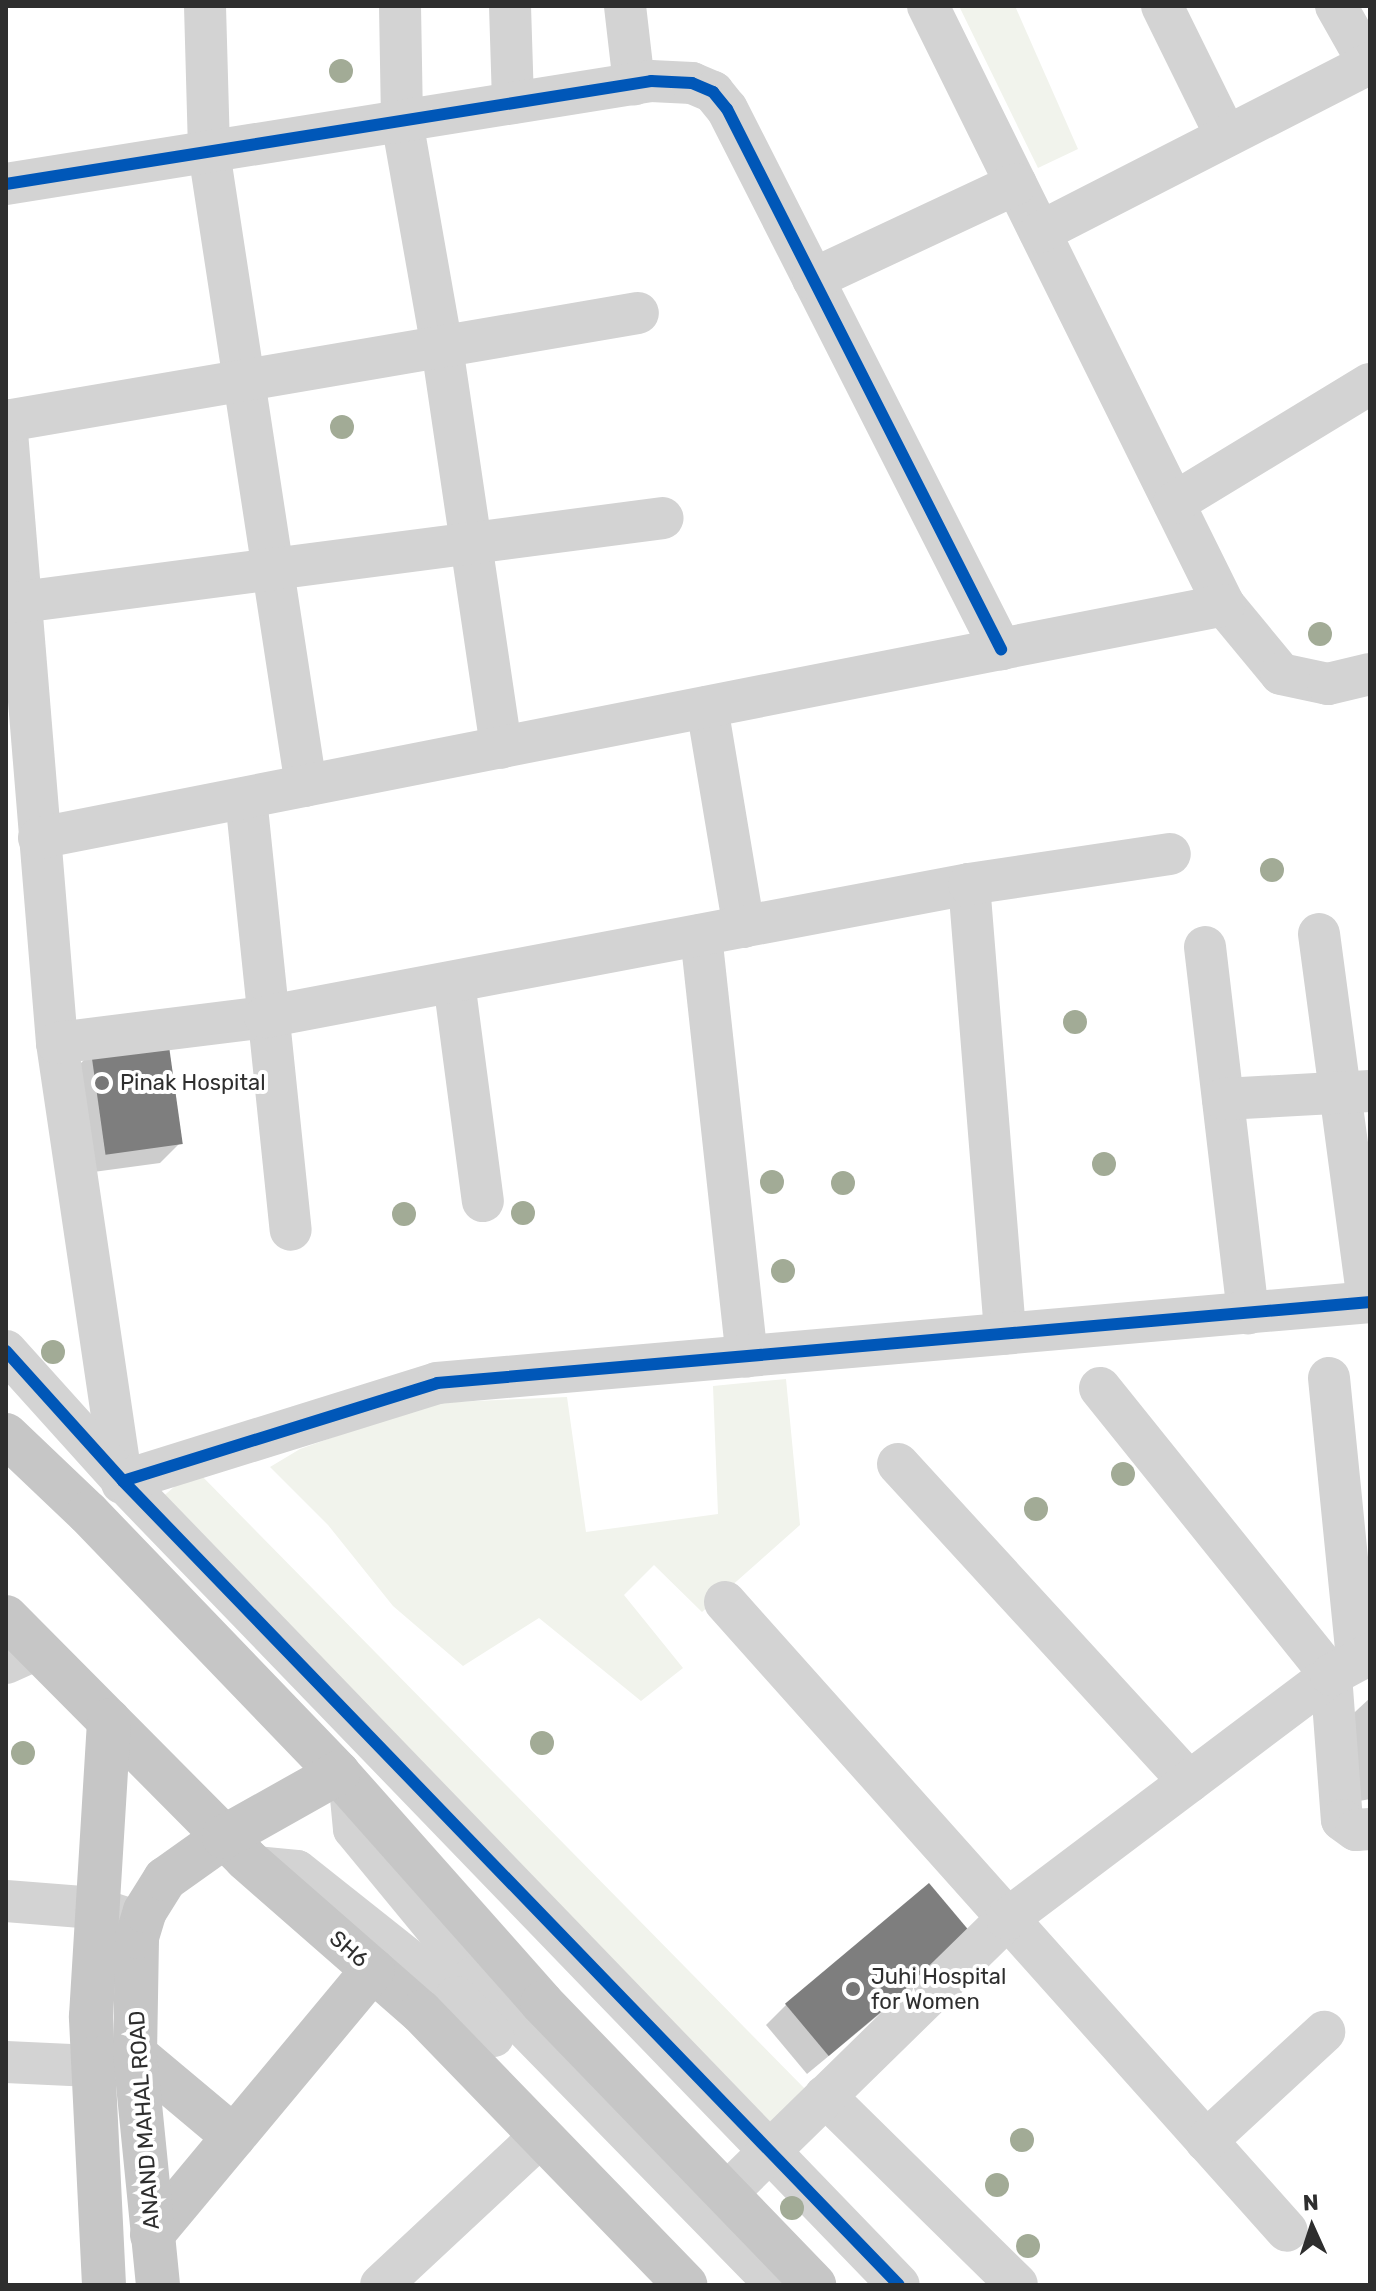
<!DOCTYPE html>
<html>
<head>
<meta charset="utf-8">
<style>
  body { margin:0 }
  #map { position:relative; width:1376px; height:2291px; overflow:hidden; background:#fff; font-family:Rubik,sans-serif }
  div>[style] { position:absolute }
  .green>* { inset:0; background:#f1f3ec }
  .shadow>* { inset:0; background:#0003 }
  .building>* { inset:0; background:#7e7e7e; transform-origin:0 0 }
  .minor>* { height:42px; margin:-21px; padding:0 21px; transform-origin:21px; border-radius:21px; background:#d3d3d3 }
  .major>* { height:44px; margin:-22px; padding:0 22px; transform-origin:22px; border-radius:22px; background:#c6c6c6 }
  .cycleway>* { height:12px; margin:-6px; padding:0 6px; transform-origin:6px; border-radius:6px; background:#0057b8 }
  .trees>* { width:24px; height:24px; margin:-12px; border-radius:50%; background:#a2ab96 }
  .dots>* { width:22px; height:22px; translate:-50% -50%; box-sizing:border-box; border:4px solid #fff; border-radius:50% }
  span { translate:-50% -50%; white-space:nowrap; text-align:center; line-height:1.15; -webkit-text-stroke:8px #fff; paint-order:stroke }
  .poi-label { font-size:22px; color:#2e2e2e }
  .left { translate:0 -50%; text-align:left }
  .street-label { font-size:22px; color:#2e2e2e }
  .frame { position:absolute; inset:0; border:8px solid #2e2e2e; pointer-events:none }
  .north { position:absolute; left:1272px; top:2187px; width:80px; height:80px; -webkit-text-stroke:6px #fff; paint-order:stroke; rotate:357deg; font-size:22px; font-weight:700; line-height:32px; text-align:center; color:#2e2e2e }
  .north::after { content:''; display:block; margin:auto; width:28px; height:36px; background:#2e2e2e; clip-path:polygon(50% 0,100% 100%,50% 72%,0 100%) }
</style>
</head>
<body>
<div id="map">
  <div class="green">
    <div style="clip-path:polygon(959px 6px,1015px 6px,1078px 149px,1038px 168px)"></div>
    <div style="clip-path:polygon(786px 1379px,800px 1525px,702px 1612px,654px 1565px,624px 1595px,683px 1668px,641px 1701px,539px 1618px,463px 1666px,393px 1606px,328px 1525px,270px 1467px,300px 1449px,429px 1403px,567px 1397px,586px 1532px,718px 1514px,713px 1386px)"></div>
    <div style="clip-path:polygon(195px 1469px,810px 2094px,769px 2135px,160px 1499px)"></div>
  </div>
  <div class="shadow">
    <div style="clip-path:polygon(92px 1052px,180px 1143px,160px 1163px,86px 1173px,72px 1072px)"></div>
    <div style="clip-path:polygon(1370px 1698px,1370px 1799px,1344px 1804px,1329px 1736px)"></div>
    <div style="clip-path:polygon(951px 1955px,807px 2074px,766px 2025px,786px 2005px)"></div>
  </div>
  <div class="building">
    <div style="left:168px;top:1039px;width:106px;height:78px;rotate:82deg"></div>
    <div style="left:929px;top:1883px;width:68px;height:188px;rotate:50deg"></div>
  </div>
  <div class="minor">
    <div style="left:205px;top:6px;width:146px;rotate:88.4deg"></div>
    <div style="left:209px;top:152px;width:641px;rotate:81.3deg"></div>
    <div style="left:400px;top:6px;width:115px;rotate:89deg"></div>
    <div style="left:402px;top:121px;width:230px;rotate:80deg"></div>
    <div style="left:442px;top:347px;width:405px;rotate:81.6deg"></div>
    <div style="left:510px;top:6px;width:97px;rotate:88.2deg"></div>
    <div style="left:625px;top:6px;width:79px;rotate:83.4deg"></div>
    <div style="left:928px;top:6px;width:668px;rotate:63.7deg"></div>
    <div style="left:1224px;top:605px;width:89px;rotate:50.4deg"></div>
    <div style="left:1281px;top:674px;width:48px;rotate:12deg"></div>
    <div style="left:1328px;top:684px;width:43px;rotate:-13.4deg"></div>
    <div style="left:1162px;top:6px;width:145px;rotate:63.8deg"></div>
    <div style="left:1336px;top:6px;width:67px;rotate:60.4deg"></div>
    <div style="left:6px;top:184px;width:653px;rotate:-9.07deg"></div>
    <div style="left:651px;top:81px;width:41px;rotate:2.8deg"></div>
    <div style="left:692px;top:83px;width:23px;rotate:23deg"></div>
    <div style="left:713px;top:92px;width:22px;rotate:51deg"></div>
    <div style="left:727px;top:109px;width:606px;rotate:63.1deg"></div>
    <div style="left:1040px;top:232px;width:371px;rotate:-27.1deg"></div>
    <div style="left:813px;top:279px;width:224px;rotate:-25.1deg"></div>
    <div style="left:6px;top:420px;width:625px;rotate:85.32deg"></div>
    <div style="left:57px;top:1043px;width:445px;rotate:81.6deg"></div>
    <div style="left:6px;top:421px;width:641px;rotate:-9.7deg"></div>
    <div style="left:1174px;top:503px;width:229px;rotate:-31.3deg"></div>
    <div style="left:21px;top:602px;width:647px;rotate:-7.45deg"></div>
    <div style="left:707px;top:707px;width:223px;rotate:80.5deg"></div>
    <div style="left:246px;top:798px;width:434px;rotate:84.1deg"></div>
    <div style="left:39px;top:838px;width:1208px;rotate:-11.12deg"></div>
    <div style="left:969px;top:884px;width:451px;rotate:85.4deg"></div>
    <div style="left:1319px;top:934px;width:371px;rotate:82.4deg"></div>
    <div style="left:701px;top:935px;width:424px;rotate:83.8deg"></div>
    <div style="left:1205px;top:947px;width:369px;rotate:83.3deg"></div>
    <div style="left:454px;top:982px;width:221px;rotate:82.5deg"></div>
    <div style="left:57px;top:1043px;width:210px;rotate:-7.1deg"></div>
    <div style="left:265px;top:1017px;width:716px;rotate:-10.7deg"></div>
    <div style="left:969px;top:884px;width:203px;rotate:-8.5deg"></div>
    <div style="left:1223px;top:1099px;width:147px;rotate:-3.1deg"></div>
    <div style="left:6px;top:1351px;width:175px;rotate:48deg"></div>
    <div style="left:123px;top:1481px;width:1117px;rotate:46.02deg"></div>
    <div style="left:1329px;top:1378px;width:284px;rotate:84.3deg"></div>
    <div style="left:1100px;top:1388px;width:368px;rotate:51.2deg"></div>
    <div style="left:1331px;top:1675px;width:145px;rotate:85.7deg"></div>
    <div style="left:1342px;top:1820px;width:17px;rotate:36deg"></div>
    <div style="left:1356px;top:1830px;width:14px;rotate:-4deg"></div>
    <div style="left:898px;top:1464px;width:431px;rotate:47.5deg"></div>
    <div style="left:123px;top:1481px;width:329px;rotate:-17.3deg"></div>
    <div style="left:437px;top:1383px;width:937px;rotate:-4.96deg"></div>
    <div style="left:725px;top:1602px;width:843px;rotate:48.22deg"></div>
    <div style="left:6px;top:1663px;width:34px;rotate:-24deg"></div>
    <div style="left:350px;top:1787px;width:42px;rotate:84.6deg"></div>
    <div style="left:354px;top:1829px;width:190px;rotate:50.5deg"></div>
    <div style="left:475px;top:1976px;width:432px;rotate:45.7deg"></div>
    <div style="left:255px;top:1867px;width:42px;rotate:5.4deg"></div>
    <div style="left:297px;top:1871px;width:203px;rotate:38.4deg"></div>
    <div style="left:456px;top:1997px;width:54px;rotate:46.5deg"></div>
    <div style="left:6px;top:1901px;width:89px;rotate:4.5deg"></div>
    <div style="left:95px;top:1908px;width:38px;rotate:18deg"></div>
    <div style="left:6px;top:2062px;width:86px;rotate:2.7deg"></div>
    <div style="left:825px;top:2096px;width:269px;rotate:44.5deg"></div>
    <div style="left:1206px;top:2141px;width:161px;rotate:-42.7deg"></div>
    <div style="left:728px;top:2192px;width:390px;rotate:-44.4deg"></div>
    <div style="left:1007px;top:1919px;width:406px;rotate:-37deg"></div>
    <div style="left:1331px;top:1675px;width:44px;rotate:-28.3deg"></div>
    <div style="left:381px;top:2285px;width:219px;rotate:-43deg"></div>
  </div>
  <div class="major">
    <div style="left:6px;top:1435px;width:113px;rotate:43.6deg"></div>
    <div style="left:88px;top:1513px;width:361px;rotate:46.1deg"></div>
    <div style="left:338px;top:1773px;width:307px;rotate:48.4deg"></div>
    <div style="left:542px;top:2003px;width:392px;rotate:46deg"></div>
    <div style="left:6px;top:1617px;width:341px;rotate:45.2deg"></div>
    <div style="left:246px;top:1859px;width:232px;rotate:41.2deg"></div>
    <div style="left:421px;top:2012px;width:380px;rotate:45.9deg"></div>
    <div style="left:135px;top:2054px;width:129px;rotate:40deg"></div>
    <div style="left:152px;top:2235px;width:345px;rotate:-50.2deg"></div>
    <div style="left:104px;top:2285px;width:269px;rotate:-92.8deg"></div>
    <div style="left:91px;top:2016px;width:296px;rotate:-86.5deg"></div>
    <div style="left:158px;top:2285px;width:232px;rotate:-95.7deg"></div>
    <div style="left:135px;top:2054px;width:117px;rotate:-89deg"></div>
    <div style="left:137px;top:1937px;width:27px;rotate:-73deg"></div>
    <div style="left:145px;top:1911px;width:38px;rotate:-58deg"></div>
    <div style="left:165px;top:1879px;width:72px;rotate:-35.4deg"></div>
    <div style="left:224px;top:1837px;width:131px;rotate:-29.3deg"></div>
  </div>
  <div class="cycleway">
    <div style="left:6px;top:184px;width:653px;rotate:-9.07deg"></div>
    <div style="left:651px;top:81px;width:41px;rotate:2.8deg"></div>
    <div style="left:692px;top:83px;width:23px;rotate:23deg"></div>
    <div style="left:713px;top:92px;width:22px;rotate:51deg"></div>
    <div style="left:727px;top:109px;width:606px;rotate:63.1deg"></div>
    <div style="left:6px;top:1351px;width:175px;rotate:48deg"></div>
    <div style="left:123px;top:1481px;width:1117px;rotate:46.02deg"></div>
    <div style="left:123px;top:1481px;width:329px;rotate:-17.3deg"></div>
    <div style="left:437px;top:1383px;width:937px;rotate:-4.96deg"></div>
  </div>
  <div class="trees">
    <div style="left:341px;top:71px"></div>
    <div style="left:342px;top:427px"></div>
    <div style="left:1320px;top:634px"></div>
    <div style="left:1272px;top:870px"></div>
    <div style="left:1075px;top:1022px"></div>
    <div style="left:1104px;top:1164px"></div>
    <div style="left:772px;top:1182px"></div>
    <div style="left:843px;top:1183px"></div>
    <div style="left:523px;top:1213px"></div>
    <div style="left:404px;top:1214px"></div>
    <div style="left:783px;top:1271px"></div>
    <div style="left:53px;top:1352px"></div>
    <div style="left:1123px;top:1474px"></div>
    <div style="left:1036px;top:1509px"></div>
    <div style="left:542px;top:1743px"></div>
    <div style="left:23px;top:1753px"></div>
    <div style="left:1022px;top:2140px"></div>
    <div style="left:997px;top:2185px"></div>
    <div style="left:792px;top:2208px"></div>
    <div style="left:1028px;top:2246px"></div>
  </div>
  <div class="dots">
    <div style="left:102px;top:1083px;background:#777"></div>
    <div style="left:853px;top:1989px;background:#777"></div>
  </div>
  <div class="poi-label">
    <span class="left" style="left:120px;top:1083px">Pinak Hospital</span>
    <span class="left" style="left:871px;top:1989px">Juhi Hospital<br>for Women</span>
  </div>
  <div class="street-label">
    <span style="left:349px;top:1949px;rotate:41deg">SH6</span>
    <span style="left:144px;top:2120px;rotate:-94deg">ANAND MAHAL ROAD</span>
  </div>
  <div class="frame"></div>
  <div class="north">N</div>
</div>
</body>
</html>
